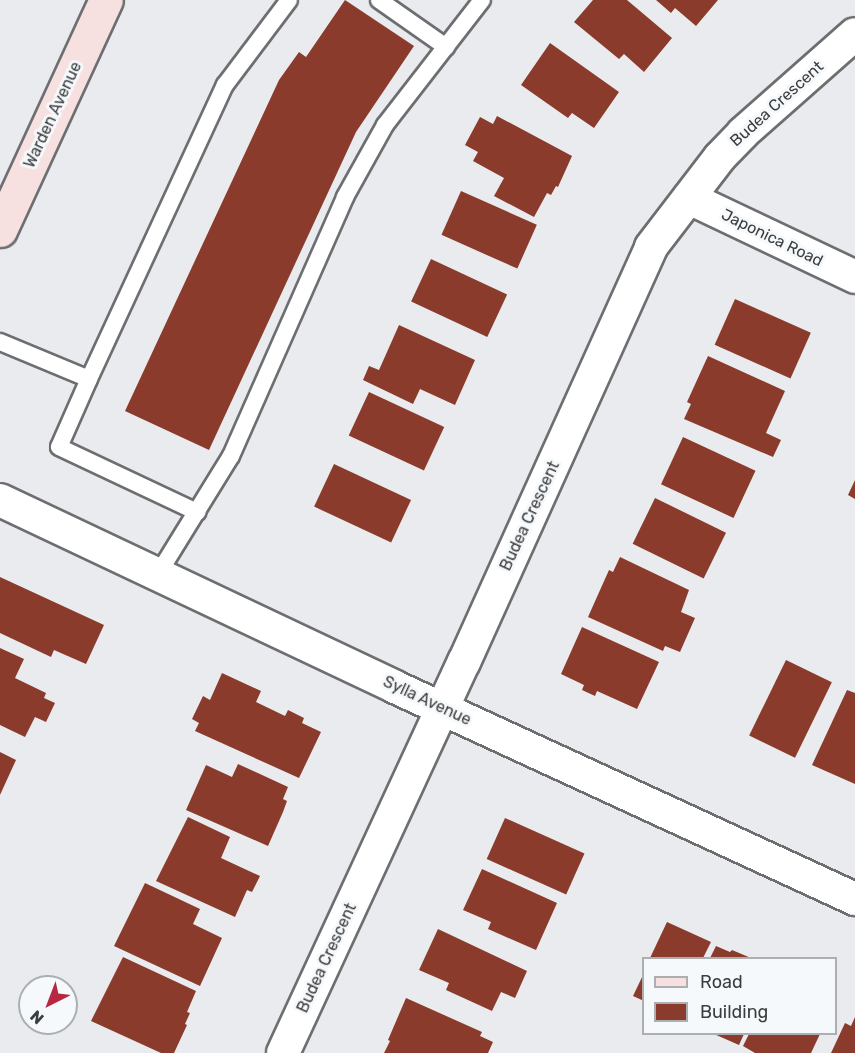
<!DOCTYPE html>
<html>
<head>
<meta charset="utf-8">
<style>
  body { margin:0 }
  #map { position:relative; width:855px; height:1053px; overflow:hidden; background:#e9ebee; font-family:Rubik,sans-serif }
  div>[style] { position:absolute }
  .building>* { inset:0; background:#8a3b2c; transform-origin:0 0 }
  .roads { filter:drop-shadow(2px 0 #6c6e70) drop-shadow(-2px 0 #6c6e70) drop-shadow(0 2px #6c6e70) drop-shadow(0 -2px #6c6e70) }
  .service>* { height:16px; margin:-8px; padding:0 8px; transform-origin:8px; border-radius:8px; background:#fff }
  .minor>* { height:32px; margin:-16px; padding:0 16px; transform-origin:16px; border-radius:16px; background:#fff }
  .secondary>* { height:33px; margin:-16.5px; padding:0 16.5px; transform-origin:16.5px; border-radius:16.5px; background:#f7e0e0 }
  span { translate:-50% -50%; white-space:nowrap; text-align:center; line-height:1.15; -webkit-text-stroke:6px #f6f9fb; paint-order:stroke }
  .street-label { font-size:16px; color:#3c3d3e }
  .legend { position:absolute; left:642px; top:957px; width:195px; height:78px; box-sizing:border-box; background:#f6f9fb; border:2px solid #acaeaf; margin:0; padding:8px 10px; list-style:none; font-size:18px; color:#3c3d3e }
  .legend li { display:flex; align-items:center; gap:12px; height:30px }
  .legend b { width:30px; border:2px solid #acaeaf }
  .north { position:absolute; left:18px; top:975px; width:60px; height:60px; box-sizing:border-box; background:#f6f9fb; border:2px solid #acaeaf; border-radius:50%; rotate:222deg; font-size:16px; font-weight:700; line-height:24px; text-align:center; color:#3c3d3e }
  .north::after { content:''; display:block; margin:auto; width:21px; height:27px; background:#b82641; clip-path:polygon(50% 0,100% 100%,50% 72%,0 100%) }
</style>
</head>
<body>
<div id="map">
  <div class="building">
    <div style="clip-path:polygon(345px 0,414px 46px,356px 132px,209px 450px,125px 411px,279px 80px,299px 52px,306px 57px)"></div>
    <div style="clip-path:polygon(593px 0,627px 0,672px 38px,644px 72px,624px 54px,619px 59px,574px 22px)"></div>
    <div style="clip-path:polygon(656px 0,718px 0,696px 26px,675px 8px,671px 13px)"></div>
    <div style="clip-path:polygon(550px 43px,619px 92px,594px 128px,572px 113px,568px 118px,521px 85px)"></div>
    <div style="clip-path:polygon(497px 116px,572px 156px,558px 187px,556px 186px,551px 195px,547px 193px,534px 217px,494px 196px,504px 178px,473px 161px,478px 152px,465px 145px,480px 117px,493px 124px)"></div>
    <div style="left:461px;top:191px;width:83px;height:48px;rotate:24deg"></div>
    <div style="left:431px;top:259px;width:84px;height:47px;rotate:25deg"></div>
    <div style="left:735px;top:299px;width:83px;height:50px;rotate:24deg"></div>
    <div style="clip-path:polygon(399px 325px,475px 360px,455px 405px,420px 389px,413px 404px,363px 380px,369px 366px,379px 370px)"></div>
    <div style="clip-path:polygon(708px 356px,785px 391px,766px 433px,781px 440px,773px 457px,684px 419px,691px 404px,687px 402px)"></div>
    <div style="left:369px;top:392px;width:83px;height:48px;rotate:25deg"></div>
    <div style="left:683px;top:437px;width:80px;height:52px;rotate:25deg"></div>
    <div style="left:334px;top:464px;width:85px;height:47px;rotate:25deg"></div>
    <div style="clip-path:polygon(855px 480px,855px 499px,848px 495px)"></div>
    <div style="left:655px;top:498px;width:79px;height:51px;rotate:26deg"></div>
    <div style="clip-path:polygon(620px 557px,689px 590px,681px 612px,695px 618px,680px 652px,665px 646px,663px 651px,588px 617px,609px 570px,613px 572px)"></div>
    <div style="clip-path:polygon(0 577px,104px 625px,86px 664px,54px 650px,51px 657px,0 633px)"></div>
    <div style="clip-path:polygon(582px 627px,659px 662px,637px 709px,597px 691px,595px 696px,582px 690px,584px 685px,561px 674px)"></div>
    <div style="clip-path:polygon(0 648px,24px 659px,15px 678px,46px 693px,44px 698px,55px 703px,46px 722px,35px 717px,25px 737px,0 725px)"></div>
    <div style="left:786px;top:660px;width:51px;height:84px;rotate:26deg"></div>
    <div style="clip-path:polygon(222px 673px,261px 691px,256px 702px,285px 716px,288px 710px,304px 718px,302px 723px,321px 732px,299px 778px,195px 731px,199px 723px,192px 719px,203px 696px,210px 700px)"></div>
    <div style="clip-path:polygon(847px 690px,855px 693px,855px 784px,812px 765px)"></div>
    <div style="clip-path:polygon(0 752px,16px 760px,0 795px)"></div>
    <div style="clip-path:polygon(238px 764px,288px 787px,283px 799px,287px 801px,283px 812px,268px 846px,186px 810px,206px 765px,232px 777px)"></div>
    <div style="clip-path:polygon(188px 817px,230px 837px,221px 858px,260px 876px,252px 892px,247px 890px,235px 917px,156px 881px)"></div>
    <div style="left:505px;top:818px;width:87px;height:45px;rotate:24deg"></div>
    <div style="clip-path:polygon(482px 869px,557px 903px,536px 950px,488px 929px,491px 922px,463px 910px)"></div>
    <div style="clip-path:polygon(145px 883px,200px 909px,193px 924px,222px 938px,200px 986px,114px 946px)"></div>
    <div style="clip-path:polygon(667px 922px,711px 942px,703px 958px,650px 958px)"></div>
    <div style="clip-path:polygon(438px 929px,527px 971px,515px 998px,501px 992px,492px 1011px,446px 990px,449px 983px,419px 970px)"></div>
    <div style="clip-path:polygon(716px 946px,730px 952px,732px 950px,751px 958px,710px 958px)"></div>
    <div style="clip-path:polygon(123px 957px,196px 991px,187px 1012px,190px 1013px,185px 1024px,187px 1025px,174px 1053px,161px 1053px,91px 1021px)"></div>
    <div style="clip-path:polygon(644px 973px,644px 1001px,633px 996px)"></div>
    <div style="clip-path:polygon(406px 998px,482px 1032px,480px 1036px,493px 1042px,488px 1053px,384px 1053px,390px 1041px,388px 1040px)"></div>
    <div style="clip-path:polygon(855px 1017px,855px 1053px,831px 1053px,845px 1023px,851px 1026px)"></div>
    <div style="clip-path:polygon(714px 1034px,744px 1034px,739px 1045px)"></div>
    <div style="clip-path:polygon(749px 1034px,820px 1034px,811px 1053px,755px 1053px,743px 1046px)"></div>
  </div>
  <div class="roads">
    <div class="service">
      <div style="left:379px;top:0;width:82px;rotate:35deg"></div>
      <div style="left:0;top:342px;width:96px;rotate:22.6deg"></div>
      <div style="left:89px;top:379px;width:324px;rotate:-65.2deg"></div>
      <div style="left:225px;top:85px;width:106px;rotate:-53deg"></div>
      <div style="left:89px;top:379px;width:74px;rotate:113.8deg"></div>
      <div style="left:59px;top:447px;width:153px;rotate:25.2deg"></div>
      <div style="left:158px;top:574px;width:139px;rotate:-58.3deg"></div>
      <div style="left:231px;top:456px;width:283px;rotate:-66.2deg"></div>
      <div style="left:345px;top:197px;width:82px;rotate:-60.9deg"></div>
      <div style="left:385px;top:125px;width:158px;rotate:-52.2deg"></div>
    </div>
    <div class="minor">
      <div style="left:689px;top:198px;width:184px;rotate:25.4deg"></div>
      <div style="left:0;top:500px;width:437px;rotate:25.3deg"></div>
      <div style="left:395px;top:687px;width:507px;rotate:24.74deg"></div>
      <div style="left:283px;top:1053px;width:431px;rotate:-65.2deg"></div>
      <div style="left:464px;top:662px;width:455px;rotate:-65.7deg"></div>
      <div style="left:651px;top:247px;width:113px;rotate:-52.5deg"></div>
      <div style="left:720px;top:157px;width:33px;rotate:-46deg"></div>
      <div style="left:743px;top:133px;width:149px;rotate:-41.5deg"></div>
    </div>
    <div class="secondary">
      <div style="left:0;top:230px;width:253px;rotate:-65.3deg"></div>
    </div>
  </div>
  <div class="street-label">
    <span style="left:777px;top:104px;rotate:-42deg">Budea Crescent</span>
    <span style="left:53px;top:115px;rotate:-65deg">Warden Avenue</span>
    <span style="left:772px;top:238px;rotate:26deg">Japonica Road</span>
    <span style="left:530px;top:516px;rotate:-65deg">Budea Crescent</span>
    <span style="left:427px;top:701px;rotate:25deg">Sylla Avenue</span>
    <span style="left:327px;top:958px;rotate:-65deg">Budea Crescent</span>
  </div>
  <ul class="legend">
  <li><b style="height:8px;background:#f7e0e0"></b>Road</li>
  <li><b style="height:16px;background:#8a3b2c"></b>Building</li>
  </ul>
  <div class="north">N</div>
</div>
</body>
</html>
